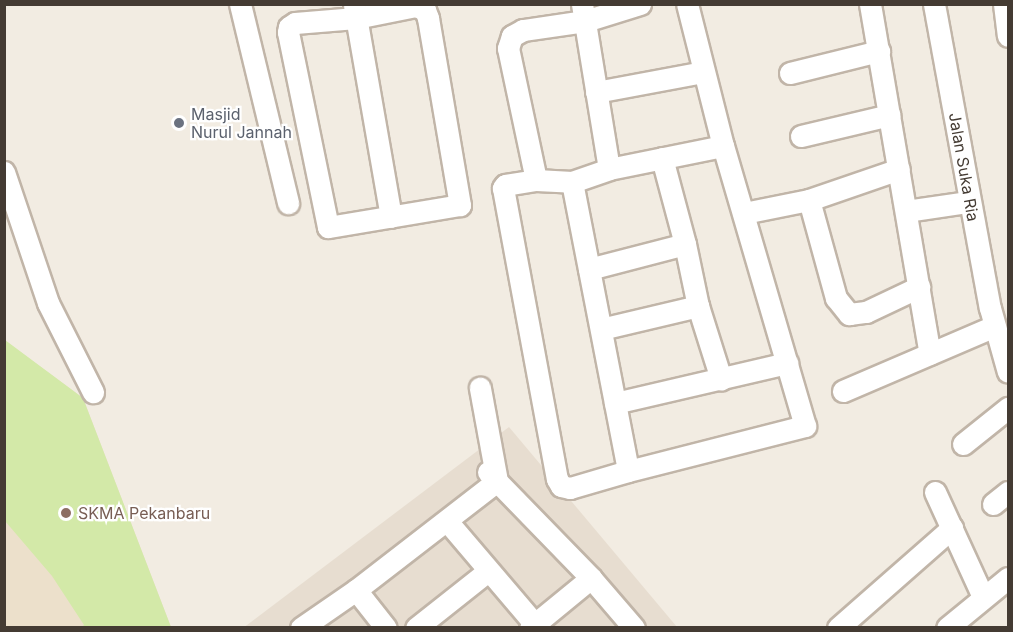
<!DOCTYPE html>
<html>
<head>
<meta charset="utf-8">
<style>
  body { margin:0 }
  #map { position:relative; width:1013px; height:632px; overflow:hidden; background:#f2ece2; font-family:Inter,sans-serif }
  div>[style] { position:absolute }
  .residential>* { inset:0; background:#e7ddd0 }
  .education>* { inset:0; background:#ece0cb }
  .green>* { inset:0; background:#d3e9a8 }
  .roads { filter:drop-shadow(2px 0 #c1b5a8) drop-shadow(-2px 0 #c1b5a8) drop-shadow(0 2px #c1b5a8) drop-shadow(0 -2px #c1b5a8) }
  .minor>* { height:21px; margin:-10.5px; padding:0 10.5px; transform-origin:10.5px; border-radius:10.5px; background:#fff }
  .dots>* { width:16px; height:16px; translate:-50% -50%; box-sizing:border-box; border:3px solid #fff; border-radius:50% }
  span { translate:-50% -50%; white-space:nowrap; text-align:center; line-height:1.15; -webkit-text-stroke:4.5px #fff; paint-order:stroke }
  .worship-label { font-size:16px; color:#5b616d }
  .left { translate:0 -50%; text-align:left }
  .street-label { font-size:16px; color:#443b33 }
  .education-label { font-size:16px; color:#785e54 }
  .frame { position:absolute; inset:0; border:6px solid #443b33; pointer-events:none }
</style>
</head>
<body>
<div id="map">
  <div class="residential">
    <div style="clip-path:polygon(509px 427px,677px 627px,243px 628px)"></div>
  </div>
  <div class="education">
    <div style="clip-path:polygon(4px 340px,83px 398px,171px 627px,5px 627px)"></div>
  </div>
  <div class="green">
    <div style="clip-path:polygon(5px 340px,83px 398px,171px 627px,82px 627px,84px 625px,52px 576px,5px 521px)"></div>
  </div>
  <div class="roads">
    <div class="minor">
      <div style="left:240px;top:4px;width:205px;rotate:76.4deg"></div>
      <div style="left:582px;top:4px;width:167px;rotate:80.7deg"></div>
      <div style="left:640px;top:4px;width:58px;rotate:162.8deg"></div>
      <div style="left:585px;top:21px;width:63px;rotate:171.7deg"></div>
      <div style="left:523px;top:30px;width:13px;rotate:151deg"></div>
      <div style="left:512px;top:36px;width:13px;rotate:108deg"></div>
      <div style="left:508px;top:48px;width:135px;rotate:78deg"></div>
      <div style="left:536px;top:180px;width:36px;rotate:3deg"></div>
      <div style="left:572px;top:182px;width:39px;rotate:-19deg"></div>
      <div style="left:609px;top:169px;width:116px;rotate:-11.4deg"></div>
      <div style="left:870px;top:4px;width:355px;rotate:80.3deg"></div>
      <div style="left:934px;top:4px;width:309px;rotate:79.6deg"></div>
      <div style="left:990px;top:308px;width:66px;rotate:74.3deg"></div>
      <div style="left:1004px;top:4px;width:32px;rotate:83deg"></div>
      <div style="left:354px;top:5px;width:215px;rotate:80.1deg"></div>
      <div style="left:416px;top:6px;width:10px;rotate:24deg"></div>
      <div style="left:425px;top:10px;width:9px;rotate:69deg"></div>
      <div style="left:428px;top:18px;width:190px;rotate:80.3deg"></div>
      <div style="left:460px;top:205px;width:134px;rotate:170.5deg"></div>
      <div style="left:328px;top:227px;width:199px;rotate:-101.6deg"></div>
      <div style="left:288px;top:32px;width:5px;rotate:-79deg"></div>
      <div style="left:289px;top:27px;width:7px;rotate:-34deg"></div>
      <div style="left:295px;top:23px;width:61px;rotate:-4.7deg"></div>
      <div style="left:356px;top:18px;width:61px;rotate:-11.3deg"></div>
      <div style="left:790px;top:73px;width:92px;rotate:-13.9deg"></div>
      <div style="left:596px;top:92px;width:109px;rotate:-10.6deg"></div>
      <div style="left:801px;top:136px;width:91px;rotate:-13.3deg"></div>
      <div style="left:4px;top:172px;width:138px;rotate:71.4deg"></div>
      <div style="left:48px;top:303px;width:100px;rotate:63.2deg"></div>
      <div style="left:536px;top:180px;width:31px;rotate:171deg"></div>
      <div style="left:505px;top:185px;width:4px;rotate:124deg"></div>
      <div style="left:503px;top:188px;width:296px;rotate:79.5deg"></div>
      <div style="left:557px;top:479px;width:8px;rotate:60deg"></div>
      <div style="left:561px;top:486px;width:9px;rotate:13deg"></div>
      <div style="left:570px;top:488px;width:60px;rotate:-16.3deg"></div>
      <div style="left:572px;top:182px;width:294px;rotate:79deg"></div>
      <div style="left:628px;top:471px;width:183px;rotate:-14.3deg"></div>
      <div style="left:805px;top:426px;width:292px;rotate:-106.3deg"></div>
      <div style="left:723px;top:146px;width:146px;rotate:-104.2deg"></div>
      <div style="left:809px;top:200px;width:102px;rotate:74.6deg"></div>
      <div style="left:836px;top:298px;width:21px;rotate:51deg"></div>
      <div style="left:849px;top:314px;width:17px;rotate:-7deg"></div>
      <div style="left:866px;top:312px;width:59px;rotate:-25.3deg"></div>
      <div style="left:906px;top:211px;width:56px;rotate:-8.3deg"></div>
      <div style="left:744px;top:213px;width:66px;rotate:-11.3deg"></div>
      <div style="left:809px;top:200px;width:95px;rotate:-19deg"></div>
      <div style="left:685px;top:244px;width:63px;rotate:78.2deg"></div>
      <div style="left:698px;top:306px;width:77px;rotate:72.5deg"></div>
      <div style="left:589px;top:269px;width:99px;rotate:-14.6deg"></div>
      <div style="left:685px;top:244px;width:89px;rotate:-105deg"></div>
      <div style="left:601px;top:329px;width:100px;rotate:-13.3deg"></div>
      <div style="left:843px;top:391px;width:165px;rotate:-23.2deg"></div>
      <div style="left:615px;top:403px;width:177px;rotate:-13.1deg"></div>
      <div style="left:963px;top:444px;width:58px;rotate:-38.7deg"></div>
      <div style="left:488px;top:472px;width:148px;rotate:45.8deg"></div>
      <div style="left:591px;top:578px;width:66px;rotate:49.3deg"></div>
      <div style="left:935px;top:492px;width:115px;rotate:65.4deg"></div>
      <div style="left:993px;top:504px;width:19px;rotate:-39deg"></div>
      <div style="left:447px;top:521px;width:140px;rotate:49.6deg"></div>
      <div style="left:356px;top:590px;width:48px;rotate:51.7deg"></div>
      <div style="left:301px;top:628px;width:67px;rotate:-34.6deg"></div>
      <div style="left:356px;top:590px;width:178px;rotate:-37.7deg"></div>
      <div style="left:497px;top:481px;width:95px;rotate:-100.4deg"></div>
      <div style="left:416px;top:628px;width:92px;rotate:-38.4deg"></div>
      <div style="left:530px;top:628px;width:79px;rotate:-39.3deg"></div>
      <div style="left:838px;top:628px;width:152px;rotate:-41.3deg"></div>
      <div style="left:947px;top:628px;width:79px;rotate:-39.3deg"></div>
    </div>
  </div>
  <div class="dots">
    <div style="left:179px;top:123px;background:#6b7280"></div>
    <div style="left:66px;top:513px;background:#8d6e63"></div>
  </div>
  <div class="worship-label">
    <span class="left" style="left:191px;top:123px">Masjid<br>Nurul Jannah</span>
  </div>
  <div class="street-label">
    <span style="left:964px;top:167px;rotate:80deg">Jalan Suka Ria</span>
  </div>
  <div class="education-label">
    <span class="left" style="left:78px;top:513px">SKMA Pekanbaru</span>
  </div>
  <div class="frame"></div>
</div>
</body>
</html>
